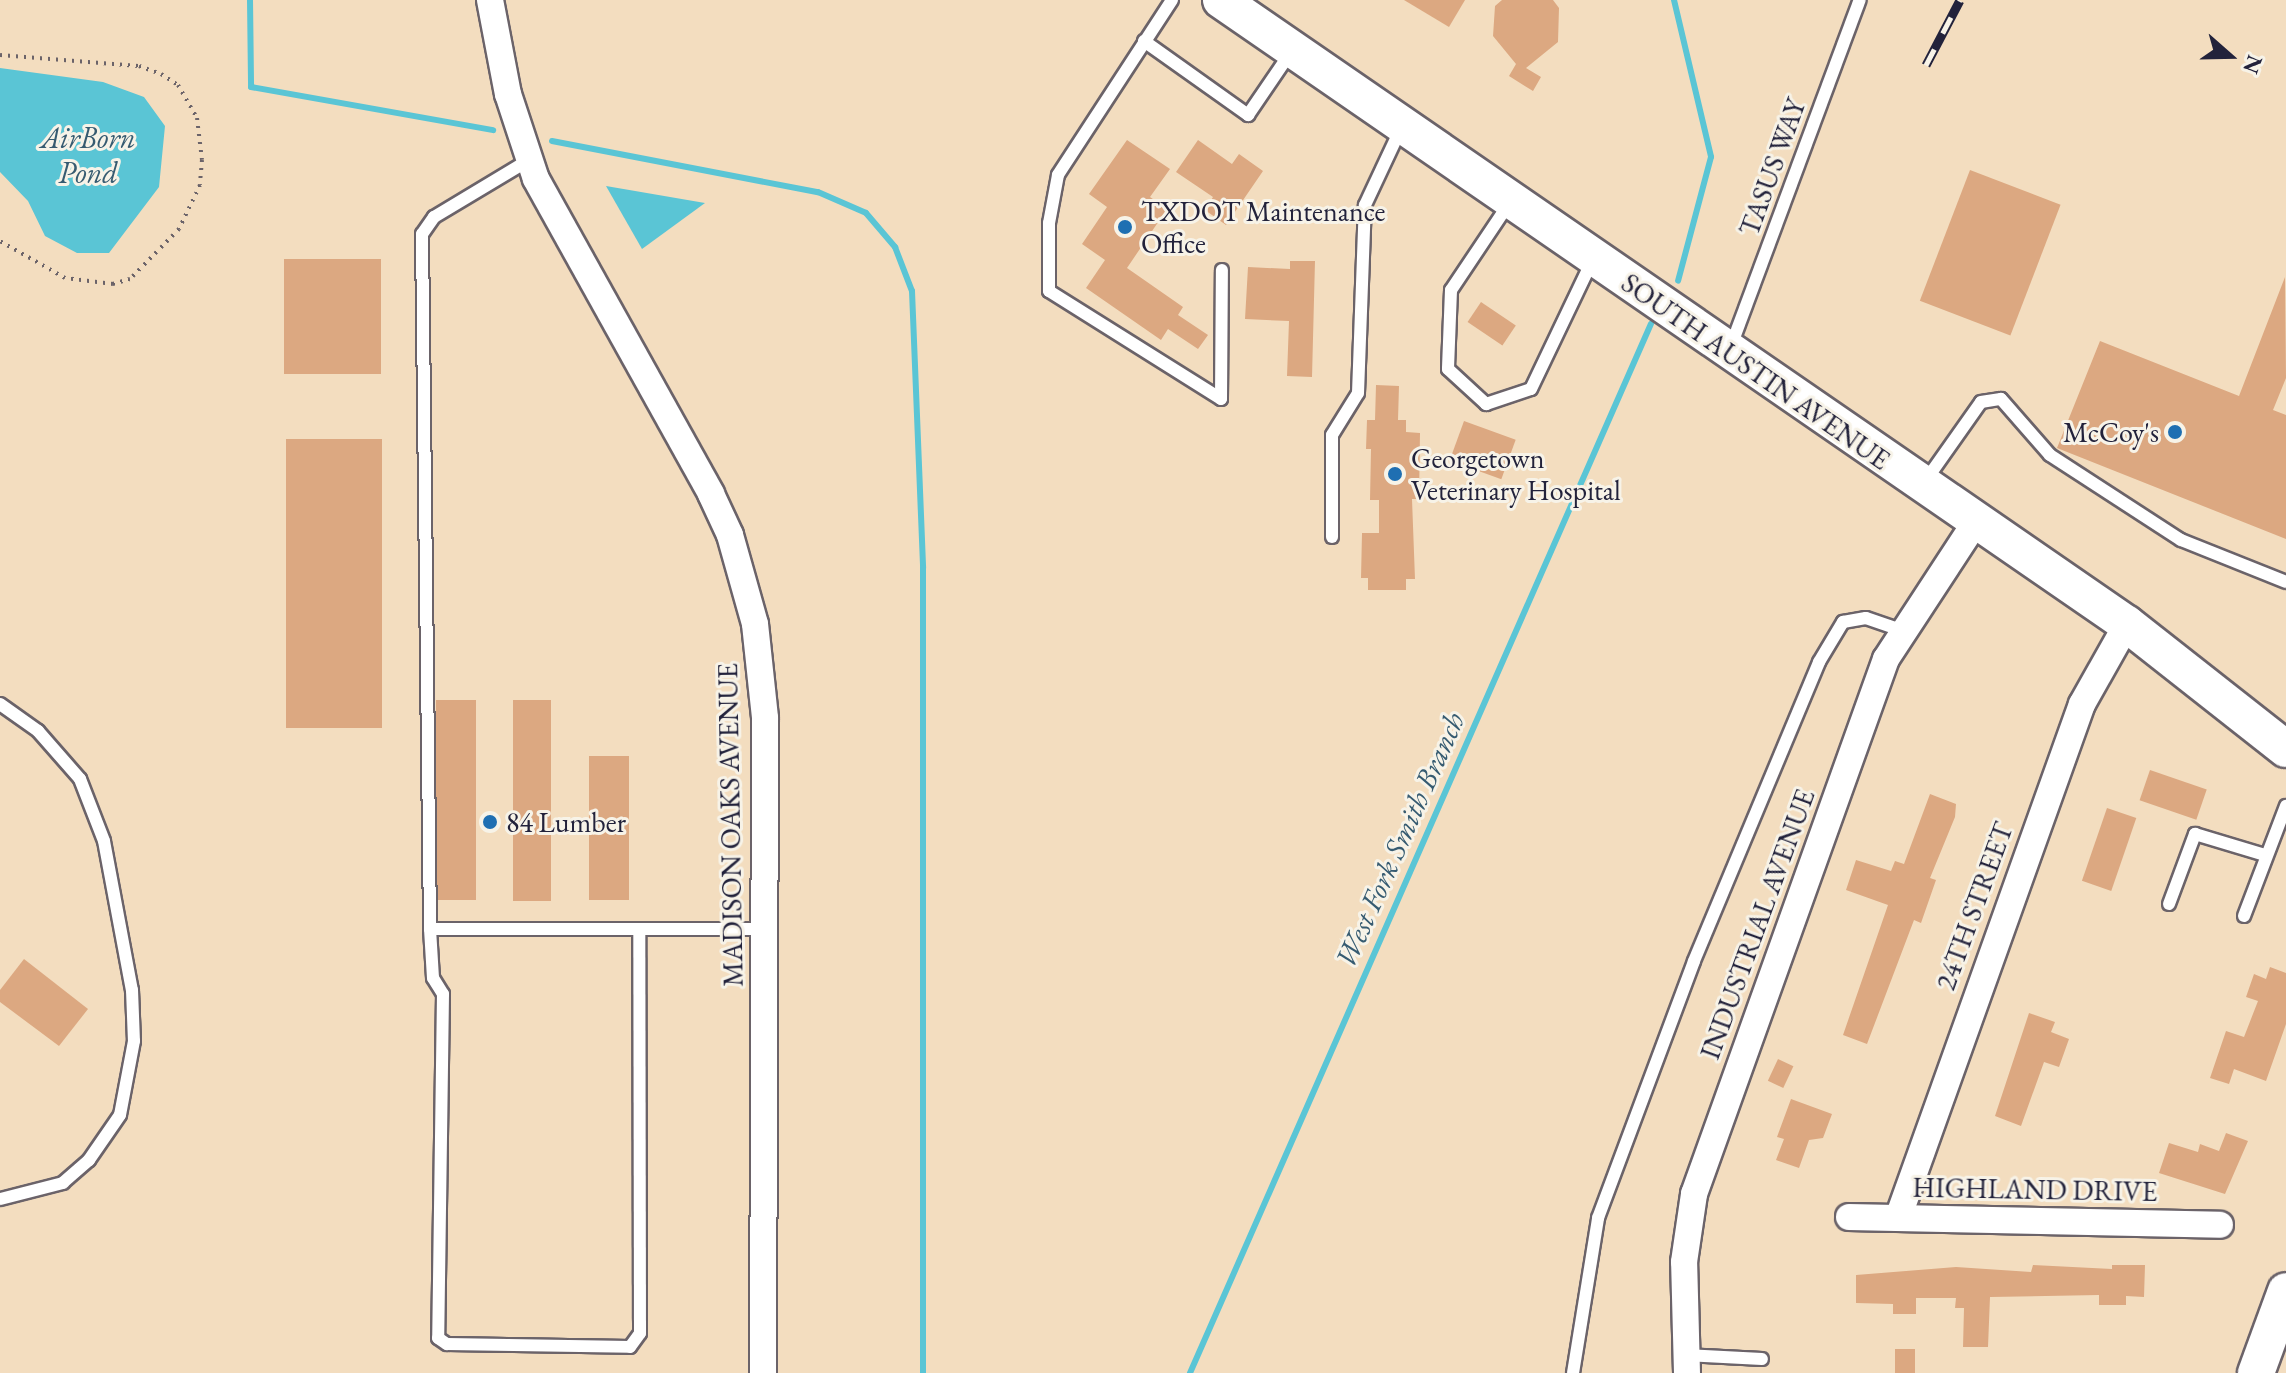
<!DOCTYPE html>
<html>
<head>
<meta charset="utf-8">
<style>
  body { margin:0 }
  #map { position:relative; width:2286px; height:1373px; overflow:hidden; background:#f3ddbf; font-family:"EB Garamond",serif }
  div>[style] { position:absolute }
  .water>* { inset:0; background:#5ac5d5 }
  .stream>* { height:6px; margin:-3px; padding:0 3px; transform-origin:3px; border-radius:3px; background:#5ac5d5 }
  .building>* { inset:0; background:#dca881; transform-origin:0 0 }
  .path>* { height:4px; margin-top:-2px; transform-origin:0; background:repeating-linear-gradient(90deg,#6b6369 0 2px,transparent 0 8px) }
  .roads { filter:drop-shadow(2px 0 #6b6369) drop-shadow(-2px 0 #6b6369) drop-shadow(0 2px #6b6369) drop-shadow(0 -2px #6b6369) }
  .lane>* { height:12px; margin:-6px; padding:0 6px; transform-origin:6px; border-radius:6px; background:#fff }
  .street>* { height:26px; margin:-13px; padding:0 13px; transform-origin:13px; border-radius:13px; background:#fff }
  .secondary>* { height:36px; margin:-18px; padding:0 18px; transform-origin:18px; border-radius:18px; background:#fff }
  .rail>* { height:9px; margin-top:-4.5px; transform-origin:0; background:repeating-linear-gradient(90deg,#f7f3e8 0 18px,#22223b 0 36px); box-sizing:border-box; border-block:2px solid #22223b }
  .dots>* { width:22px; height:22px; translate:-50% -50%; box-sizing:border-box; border:4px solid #f7f3e8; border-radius:50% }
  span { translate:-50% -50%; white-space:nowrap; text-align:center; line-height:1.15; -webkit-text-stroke:6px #f7f3e8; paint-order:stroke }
  .street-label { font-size:28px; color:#22223b }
  .poi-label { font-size:28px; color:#22223b }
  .left { translate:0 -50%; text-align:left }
  .right { translate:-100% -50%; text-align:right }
  .water-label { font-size:30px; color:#365b71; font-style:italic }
  .north { position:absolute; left:2190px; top:16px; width:80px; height:80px; -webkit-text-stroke:6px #f7f3e8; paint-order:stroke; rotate:110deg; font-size:22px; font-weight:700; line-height:32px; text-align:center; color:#22223b }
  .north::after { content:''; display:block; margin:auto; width:28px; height:36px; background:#22223b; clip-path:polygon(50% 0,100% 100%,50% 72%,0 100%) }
</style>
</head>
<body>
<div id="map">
  <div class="water">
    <div style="clip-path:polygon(0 68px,103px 82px,144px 97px,165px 126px,159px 187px,109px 253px,77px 253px,45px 236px,28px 201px,0 172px)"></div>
    <div style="clip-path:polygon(606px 186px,705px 203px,642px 249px)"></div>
  </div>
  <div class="stream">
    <div style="left:250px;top:0;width:87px;rotate:89.3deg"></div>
    <div style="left:251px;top:87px;width:246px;rotate:10.1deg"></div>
    <div style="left:1674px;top:0;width:161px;rotate:76.7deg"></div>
    <div style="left:1711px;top:157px;width:128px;rotate:104.9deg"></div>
    <div style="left:552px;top:141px;width:271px;rotate:10.9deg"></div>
    <div style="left:818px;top:192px;width:52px;rotate:23.6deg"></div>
    <div style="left:866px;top:213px;width:45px;rotate:49.5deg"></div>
    <div style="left:895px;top:247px;width:47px;rotate:68.9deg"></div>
    <div style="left:912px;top:291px;width:277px;rotate:87.7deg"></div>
    <div style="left:923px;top:568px;width:805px;rotate:90deg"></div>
    <div style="left:1190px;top:1373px;width:1146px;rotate:-66.28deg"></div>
  </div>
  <div class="building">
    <div style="clip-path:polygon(1404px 0,1465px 0,1449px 27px)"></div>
    <div style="clip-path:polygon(1502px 0,1553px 0,1559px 8px,1558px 42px,1526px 68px,1541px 77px,1533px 91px,1509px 76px,1516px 64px,1493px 36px,1495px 6px)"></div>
    <div style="clip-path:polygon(1127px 140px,1170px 169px,1150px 197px,1167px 209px,1127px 268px,1183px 307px,1178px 315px,1208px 335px,1198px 349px,1168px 329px,1161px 340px,1086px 288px,1105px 260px,1082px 244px,1107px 207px,1089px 194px)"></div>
    <div style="clip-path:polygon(1198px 140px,1232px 164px,1239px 154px,1263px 171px,1226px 225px,1205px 210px,1213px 197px,1176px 172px)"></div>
    <div style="left:1970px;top:170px;width:97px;height:140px;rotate:21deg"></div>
    <div style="left:284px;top:259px;width:97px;height:115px"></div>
    <div style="clip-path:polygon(1290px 261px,1315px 261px,1312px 377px,1287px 376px,1289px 321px,1245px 319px,1248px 267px,1290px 269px)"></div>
    <div style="clip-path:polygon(2285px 277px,2286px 378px,2273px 410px,2286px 415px,2286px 539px,2057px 448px,2100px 341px,2239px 396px)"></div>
    <div style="left:1481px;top:302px;width:42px;height:24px;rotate:34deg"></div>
    <div style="clip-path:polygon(1376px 385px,1399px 386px,1398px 420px,1406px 420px,1406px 432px,1420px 433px,1419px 499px,1412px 499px,1415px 579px,1406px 579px,1406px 590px,1368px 590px,1368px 578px,1361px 578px,1362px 533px,1379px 533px,1379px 500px,1370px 500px,1371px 449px,1366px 449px,1367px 420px,1375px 420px)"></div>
    <div style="left:1464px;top:421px;width:55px;height:42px;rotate:20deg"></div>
    <div style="left:286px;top:439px;width:96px;height:289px"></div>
    <div style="left:436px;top:700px;width:40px;height:200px"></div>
    <div style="left:513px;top:700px;width:38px;height:201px"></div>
    <div style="left:629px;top:756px;width:144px;height:40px;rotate:90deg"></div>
    <div style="left:2150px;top:770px;width:60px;height:32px;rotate:19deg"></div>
    <div style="clip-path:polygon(1930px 794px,1956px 804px,1955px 817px,1930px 878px,1936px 880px,1921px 923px,1914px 920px,1867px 1044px,1843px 1035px,1888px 905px,1846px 890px,1856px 860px,1891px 871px,1895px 861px,1904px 864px)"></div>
    <div style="left:2107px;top:808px;width:31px;height:77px;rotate:19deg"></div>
    <div style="clip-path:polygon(24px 959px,88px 1009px,59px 1046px,0 1002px,0 990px)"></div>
    <div style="clip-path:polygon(2270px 967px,2286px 973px,2286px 1024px,2266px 1081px,2234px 1069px,2229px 1084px,2210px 1078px,2226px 1031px,2244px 1037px,2258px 1001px,2246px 997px,2254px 974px,2266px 979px)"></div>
    <div style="clip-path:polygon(2029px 1013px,2055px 1022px,2051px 1032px,2069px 1039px,2059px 1067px,2044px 1062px,2021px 1126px,1995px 1116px)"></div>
    <div style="left:1778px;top:1059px;width:17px;height:24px;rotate:25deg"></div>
    <div style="clip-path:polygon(1791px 1099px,1832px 1114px,1823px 1138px,1809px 1140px,1799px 1168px,1776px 1160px,1784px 1139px,1777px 1137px)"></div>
    <div style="clip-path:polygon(2226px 1133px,2248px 1141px,2225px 1194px,2159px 1173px,2169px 1143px,2198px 1152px,2200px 1144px,2219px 1151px)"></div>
    <div style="clip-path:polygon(2033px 1265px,2112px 1269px,2112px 1265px,2145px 1265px,2144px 1297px,2126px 1296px,2126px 1305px,2099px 1305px,2099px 1295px,1990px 1297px,1988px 1347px,1963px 1347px,1964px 1308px,1955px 1308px,1956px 1298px,1916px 1298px,1916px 1314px,1893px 1314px,1893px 1304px,1856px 1303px,1856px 1275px,1956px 1267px,2031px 1272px)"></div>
    <div style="left:1895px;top:1349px;width:20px;height:24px"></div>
  </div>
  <div class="path">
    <div style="left:0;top:55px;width:139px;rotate:4.5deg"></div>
    <div style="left:139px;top:66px;width:23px;rotate:20deg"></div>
    <div style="left:161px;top:74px;width:20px;rotate:33deg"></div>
    <div style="left:178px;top:85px;width:38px;rotate:60deg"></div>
    <div style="left:197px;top:118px;width:42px;rotate:83.2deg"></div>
    <div style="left:202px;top:160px;width:25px;rotate:95deg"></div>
    <div style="left:200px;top:185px;width:49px;rotate:115.5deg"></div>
    <div style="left:179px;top:229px;width:70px;rotate:134.4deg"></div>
    <div style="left:130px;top:279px;width:18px;rotate:164deg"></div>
    <div style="left:113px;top:284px;width:48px;rotate:-172.9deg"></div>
    <div style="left:65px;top:278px;width:75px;rotate:-150.4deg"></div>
  </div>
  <div class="roads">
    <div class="lane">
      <div style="left:1172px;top:0;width:209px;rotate:123.1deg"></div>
      <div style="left:1058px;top:175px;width:49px;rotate:100.6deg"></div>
      <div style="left:1049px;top:223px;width:68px;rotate:90deg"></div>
      <div style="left:1049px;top:291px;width:203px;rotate:32.1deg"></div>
      <div style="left:1221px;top:399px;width:129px;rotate:-89.6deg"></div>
      <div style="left:1144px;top:41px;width:128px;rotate:35.4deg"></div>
      <div style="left:1248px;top:115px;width:76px;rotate:-55.7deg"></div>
      <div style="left:529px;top:160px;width:111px;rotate:149deg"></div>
      <div style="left:434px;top:217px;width:21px;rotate:125deg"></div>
      <div style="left:422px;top:234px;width:695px;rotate:89.34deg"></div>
      <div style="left:430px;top:929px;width:334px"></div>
      <div style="left:1510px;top:202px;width:106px;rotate:123.8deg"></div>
      <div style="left:1451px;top:290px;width:79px;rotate:92.2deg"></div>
      <div style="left:1448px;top:369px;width:52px;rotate:42.6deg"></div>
      <div style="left:1486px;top:404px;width:47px;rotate:-18.4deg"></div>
      <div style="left:1531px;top:389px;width:142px;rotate:-64.5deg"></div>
      <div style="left:1731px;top:346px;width:369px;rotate:-69.6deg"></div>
      <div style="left:1926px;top:480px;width:95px;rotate:-54.8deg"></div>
      <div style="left:1981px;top:402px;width:20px;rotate:-9deg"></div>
      <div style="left:2001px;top:399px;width:74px;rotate:48.8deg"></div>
      <div style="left:2050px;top:455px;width:156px;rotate:33deg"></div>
      <div style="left:2181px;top:540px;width:113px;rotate:21.8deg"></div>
      <div style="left:1332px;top:537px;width:102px;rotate:-90deg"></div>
      <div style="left:1332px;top:435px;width:49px;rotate:-58.2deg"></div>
      <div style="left:1358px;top:393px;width:188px;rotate:-87.9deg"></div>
      <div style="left:1365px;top:205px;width:85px;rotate:-64.9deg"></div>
      <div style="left:0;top:704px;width:47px;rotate:35.4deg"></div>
      <div style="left:38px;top:731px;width:64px;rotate:48.8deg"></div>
      <div style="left:80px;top:779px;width:66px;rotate:68.8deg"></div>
      <div style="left:104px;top:841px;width:152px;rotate:79.4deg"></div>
      <div style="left:132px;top:990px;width:51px;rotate:87.8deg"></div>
      <div style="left:134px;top:1041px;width:75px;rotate:100.7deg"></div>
      <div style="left:120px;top:1115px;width:55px;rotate:124.6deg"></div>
      <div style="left:89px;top:1160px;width:35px;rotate:139deg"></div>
      <div style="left:63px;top:1183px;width:65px;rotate:165.7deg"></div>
      <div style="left:2169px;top:904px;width:75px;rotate:-69.6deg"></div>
      <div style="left:2195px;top:834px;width:73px;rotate:16.7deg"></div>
      <div style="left:2244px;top:916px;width:118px;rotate:-69.1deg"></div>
      <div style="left:430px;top:929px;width:49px;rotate:86.5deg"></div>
      <div style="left:433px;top:978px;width:19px;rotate:58deg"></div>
      <div style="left:443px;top:994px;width:344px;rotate:90.8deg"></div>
      <div style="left:438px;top:1338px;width:11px;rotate:34deg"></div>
      <div style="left:447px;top:1344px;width:183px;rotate:0.9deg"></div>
      <div style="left:630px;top:1347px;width:17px;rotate:-54deg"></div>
      <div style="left:640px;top:1333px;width:403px;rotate:-90.1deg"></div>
      <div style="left:1685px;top:1355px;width:77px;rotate:3deg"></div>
      <div style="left:1573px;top:1373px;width:157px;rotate:-80.8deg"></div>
      <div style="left:1598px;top:1218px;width:274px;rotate:-69.5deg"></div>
      <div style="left:1694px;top:961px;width:324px;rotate:-67.3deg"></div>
      <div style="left:1819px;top:662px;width:47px;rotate:-59deg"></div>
      <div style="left:1843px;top:622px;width:23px;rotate:-10deg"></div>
      <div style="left:1866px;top:618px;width:40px;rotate:18.9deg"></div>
    </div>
    <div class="street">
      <div style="left:490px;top:0;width:96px;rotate:79.2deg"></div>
      <div style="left:508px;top:94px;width:89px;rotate:71.8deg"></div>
      <div style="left:536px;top:179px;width:360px;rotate:60.9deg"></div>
      <div style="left:711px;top:494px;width:45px;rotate:65.1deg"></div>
      <div style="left:730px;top:535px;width:92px;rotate:74.3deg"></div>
      <div style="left:755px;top:624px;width:95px;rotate:83.9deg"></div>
      <div style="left:765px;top:718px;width:655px;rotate:90.17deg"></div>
      <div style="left:1849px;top:1217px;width:371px;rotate:1.2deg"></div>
      <div style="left:1898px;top:1218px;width:546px;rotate:-70.3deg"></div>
      <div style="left:2082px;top:704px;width:92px;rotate:-60.6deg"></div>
      <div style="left:1687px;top:1373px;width:111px;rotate:-91.5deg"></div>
      <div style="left:1684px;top:1262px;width:69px;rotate:-81.6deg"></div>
      <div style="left:1694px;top:1194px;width:568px;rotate:-70.26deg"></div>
      <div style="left:1886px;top:659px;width:163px;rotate:-56.8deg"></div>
    </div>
    <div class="secondary">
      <div style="left:1221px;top:0;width:1100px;rotate:34.56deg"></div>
      <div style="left:2127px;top:624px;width:202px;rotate:38.2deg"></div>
      <div style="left:2256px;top:1373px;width:87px;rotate:-69.9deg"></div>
    </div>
  </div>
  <div class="rail">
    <div style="left:1926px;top:65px;width:73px;rotate:-62.4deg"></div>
  </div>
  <div class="dots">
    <div style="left:1125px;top:227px;background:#1f6fb2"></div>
    <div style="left:2175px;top:432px;background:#1f6fb2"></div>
    <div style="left:1395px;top:474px;background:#1f6fb2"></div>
    <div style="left:490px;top:822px;background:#1f6fb2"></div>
  </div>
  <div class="street-label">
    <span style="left:1772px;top:167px;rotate:-70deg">TASUS WAY</span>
    <span style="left:1756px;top:371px;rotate:35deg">SOUTH AUSTIN AVENUE</span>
    <span style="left:730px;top:825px;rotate:-91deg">MADISON OAKS AVENUE</span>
    <span style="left:1974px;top:906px;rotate:-70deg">24TH STREET</span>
    <span style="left:1757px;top:924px;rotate:-70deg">INDUSTRIAL AVENUE</span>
    <span style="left:2035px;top:1189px;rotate:1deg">HIGHLAND DRIVE</span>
  </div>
  <div class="poi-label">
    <span class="left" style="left:1141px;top:227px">TXDOT Maintenance<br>Office</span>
    <span class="right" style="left:2159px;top:432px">McCoy's</span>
    <span class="left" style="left:1411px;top:474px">Georgetown<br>Veterinary Hospital</span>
    <span class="left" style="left:506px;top:822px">84 Lumber</span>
  </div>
  <div class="water-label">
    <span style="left:88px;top:155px">AirBorn<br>Pond</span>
    <span style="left:1400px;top:840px;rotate:-66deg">West Fork Smith Branch</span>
  </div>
  <div class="north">N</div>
</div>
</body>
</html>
